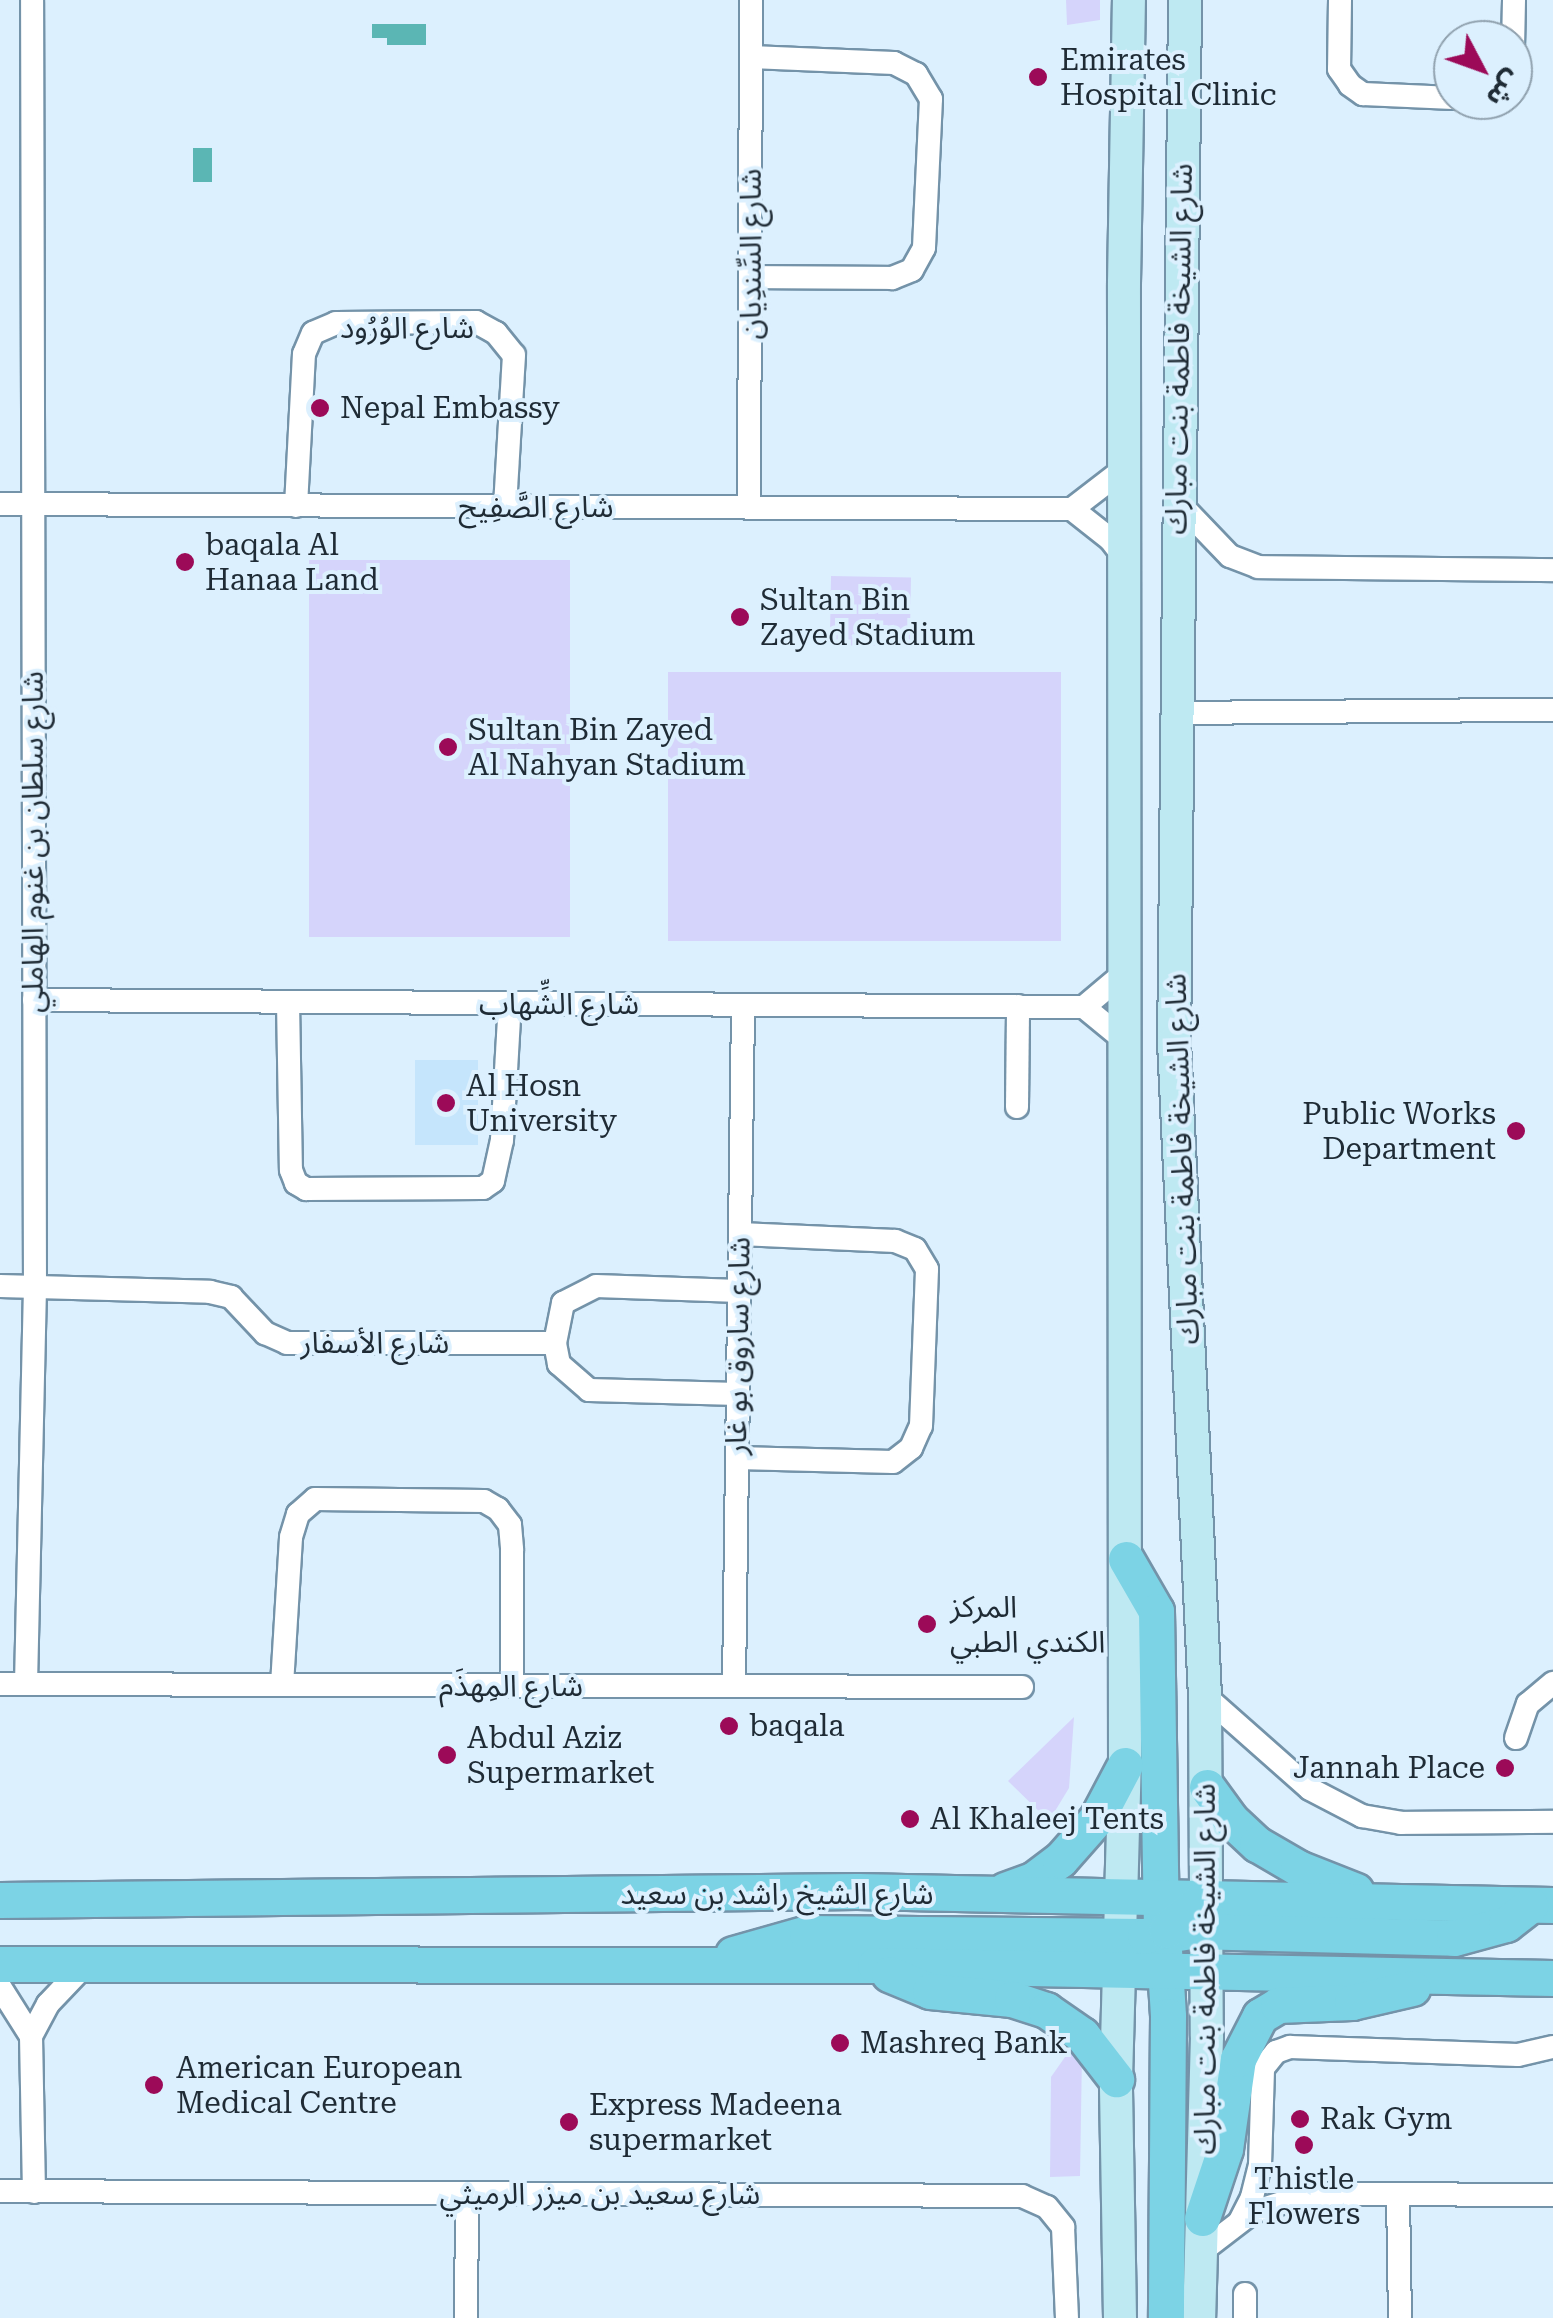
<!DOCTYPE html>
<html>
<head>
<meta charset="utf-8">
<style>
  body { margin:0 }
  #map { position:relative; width:1553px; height:2318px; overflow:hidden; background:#dcf0fe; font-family:"Roboto Serif","Noto Sans Arabic",serif }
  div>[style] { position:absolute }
  .built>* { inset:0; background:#c5e5fc; transform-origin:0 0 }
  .green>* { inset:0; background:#d5d4fb; transform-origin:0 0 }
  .water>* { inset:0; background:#5bb6b4; transform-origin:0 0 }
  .roads { filter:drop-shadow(2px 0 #7493a9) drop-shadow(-2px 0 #7493a9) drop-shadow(0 2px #7493a9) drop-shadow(0 -2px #7493a9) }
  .minor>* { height:22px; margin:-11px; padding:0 11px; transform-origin:11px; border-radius:11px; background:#fff }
  .secondary>* { height:32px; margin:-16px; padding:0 16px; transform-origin:16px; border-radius:16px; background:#bee9f2 }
  .primary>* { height:35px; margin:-17.5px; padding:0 17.5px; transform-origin:17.5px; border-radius:17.5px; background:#7cd3e5 }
  .dots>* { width:28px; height:28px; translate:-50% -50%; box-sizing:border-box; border:5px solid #dcf0fe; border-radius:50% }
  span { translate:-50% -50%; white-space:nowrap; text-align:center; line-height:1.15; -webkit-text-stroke:8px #dcf0fe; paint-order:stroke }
  .poi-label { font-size:30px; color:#1f2b35 }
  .left { translate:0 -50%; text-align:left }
  .right { translate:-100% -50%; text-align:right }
  .street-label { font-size:30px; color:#1f2b35 }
  .north { position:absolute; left:1433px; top:20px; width:100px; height:100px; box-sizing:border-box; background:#dcf0fe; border:2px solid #90a1ae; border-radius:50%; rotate:131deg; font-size:28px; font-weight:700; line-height:40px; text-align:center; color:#1f2b35 }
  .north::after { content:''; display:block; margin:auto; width:35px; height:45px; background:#9c0a58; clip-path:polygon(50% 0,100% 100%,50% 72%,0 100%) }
</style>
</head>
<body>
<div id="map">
  <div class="built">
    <div style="left:415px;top:1060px;width:63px;height:85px"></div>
  </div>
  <div class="green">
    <div style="clip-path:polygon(1066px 0,1100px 0,1100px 20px,1067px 25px)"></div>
    <div style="left:570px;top:560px;width:377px;height:261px;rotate:90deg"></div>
    <div style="left:831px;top:576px;width:80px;height:69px;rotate:1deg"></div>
    <div style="left:668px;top:672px;width:393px;height:269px"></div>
    <div style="clip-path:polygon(1074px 1717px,1069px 1788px,1049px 1821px,1008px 1781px)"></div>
    <div style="clip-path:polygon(1072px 2047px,1082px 2054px,1080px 2176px,1050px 2177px,1051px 2077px)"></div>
  </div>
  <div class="water">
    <div style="clip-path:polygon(372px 24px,426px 24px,426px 45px,387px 45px,387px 38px,372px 38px)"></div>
    <div style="left:193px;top:148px;width:19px;height:34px"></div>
  </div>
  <div class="roads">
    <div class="minor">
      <div style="left:1340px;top:0;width:69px;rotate:90.8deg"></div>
      <div style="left:1339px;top:69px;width:19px;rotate:55deg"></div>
      <div style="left:1350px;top:85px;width:16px;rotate:35deg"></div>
      <div style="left:1363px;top:94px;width:90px;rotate:2.5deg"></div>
      <div style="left:1513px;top:48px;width:48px;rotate:-88.8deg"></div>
      <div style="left:751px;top:57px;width:143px;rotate:2.4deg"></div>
      <div style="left:894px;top:63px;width:25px;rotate:27deg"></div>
      <div style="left:916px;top:74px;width:29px;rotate:59deg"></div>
      <div style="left:931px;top:99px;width:149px;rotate:92.7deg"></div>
      <div style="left:924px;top:248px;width:25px;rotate:119deg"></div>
      <div style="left:912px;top:270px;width:22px;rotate:158deg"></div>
      <div style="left:892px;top:278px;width:140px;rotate:-179.6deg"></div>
      <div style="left:1177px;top:501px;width:76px;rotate:46.1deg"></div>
      <div style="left:1230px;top:556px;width:30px;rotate:21deg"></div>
      <div style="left:1258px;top:567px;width:295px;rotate:0.6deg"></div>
      <div style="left:0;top:504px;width:1072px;rotate:0.27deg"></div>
      <div style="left:1072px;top:509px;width:66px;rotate:-37.6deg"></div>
      <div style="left:296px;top:506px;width:152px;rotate:-87deg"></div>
      <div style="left:304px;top:354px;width:23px;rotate:-67deg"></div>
      <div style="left:313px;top:333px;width:25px;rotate:-23deg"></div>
      <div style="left:336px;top:323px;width:140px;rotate:-0.4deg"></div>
      <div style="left:476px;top:322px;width:23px;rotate:29deg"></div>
      <div style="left:496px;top:333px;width:28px;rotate:51deg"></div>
      <div style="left:514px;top:355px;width:152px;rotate:93.4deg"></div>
      <div style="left:749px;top:508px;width:508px;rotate:-89.77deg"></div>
      <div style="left:1072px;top:509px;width:48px;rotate:38.3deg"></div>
      <div style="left:1110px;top:539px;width:24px;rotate:52deg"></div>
      <div style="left:1175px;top:713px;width:378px;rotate:-0.5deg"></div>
      <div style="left:34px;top:1000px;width:1050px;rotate:0.38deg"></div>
      <div style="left:1084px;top:1007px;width:50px;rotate:39.4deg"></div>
      <div style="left:288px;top:1002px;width:168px;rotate:89deg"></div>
      <div style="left:291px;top:1170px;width:14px;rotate:69deg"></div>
      <div style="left:296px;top:1183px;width:12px;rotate:31deg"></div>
      <div style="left:306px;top:1189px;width:177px;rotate:-0.3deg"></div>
      <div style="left:483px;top:1188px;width:12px;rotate:-35deg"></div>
      <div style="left:493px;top:1181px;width:42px;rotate:-77.6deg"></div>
      <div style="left:502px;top:1140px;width:137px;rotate:-86.7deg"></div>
      <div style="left:1084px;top:1007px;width:51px;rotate:-40.2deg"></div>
      <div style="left:1017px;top:1107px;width:101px;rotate:-89.4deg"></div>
      <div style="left:0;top:1286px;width:210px;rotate:1.6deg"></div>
      <div style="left:210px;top:1292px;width:22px;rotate:13deg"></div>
      <div style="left:231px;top:1297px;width:50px;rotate:46.6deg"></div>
      <div style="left:265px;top:1333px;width:24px;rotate:24deg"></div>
      <div style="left:287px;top:1343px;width:268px"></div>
      <div style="left:738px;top:1394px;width:149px;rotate:-178.5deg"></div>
      <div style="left:589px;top:1390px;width:40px;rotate:-139deg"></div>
      <div style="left:559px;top:1364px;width:21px;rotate:-101deg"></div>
      <div style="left:555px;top:1343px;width:41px;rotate:-78.7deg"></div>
      <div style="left:563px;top:1303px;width:37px;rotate:-27deg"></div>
      <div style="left:596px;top:1286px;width:143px;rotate:2deg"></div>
      <div style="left:737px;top:1458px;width:156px;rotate:1.5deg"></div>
      <div style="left:893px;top:1462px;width:23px;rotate:-38deg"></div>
      <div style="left:911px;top:1448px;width:24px;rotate:-66deg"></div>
      <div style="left:921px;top:1426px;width:157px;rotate:-87.8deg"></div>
      <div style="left:927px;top:1269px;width:23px;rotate:-121deg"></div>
      <div style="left:915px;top:1249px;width:22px;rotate:-158deg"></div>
      <div style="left:895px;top:1241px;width:155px;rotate:-177.4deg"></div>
      <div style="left:0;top:1684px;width:1022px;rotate:0.17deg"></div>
      <div style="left:26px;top:1684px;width:397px;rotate:-88.7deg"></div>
      <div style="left:35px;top:1287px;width:1287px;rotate:-90.13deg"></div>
      <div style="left:282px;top:1685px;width:148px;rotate:-86.5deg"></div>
      <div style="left:291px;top:1537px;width:24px;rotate:-73deg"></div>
      <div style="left:298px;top:1514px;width:23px;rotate:-41deg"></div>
      <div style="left:315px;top:1499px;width:169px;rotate:0.7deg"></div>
      <div style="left:484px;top:1501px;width:16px;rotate:30deg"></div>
      <div style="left:498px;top:1509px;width:20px;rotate:53deg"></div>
      <div style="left:510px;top:1525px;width:25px;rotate:85deg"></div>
      <div style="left:512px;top:1550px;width:135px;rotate:90deg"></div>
      <div style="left:734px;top:1686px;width:681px;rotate:-89.24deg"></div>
      <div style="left:1205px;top:1696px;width:140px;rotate:41.5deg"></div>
      <div style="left:1310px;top:1789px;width:59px;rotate:27.4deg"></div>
      <div style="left:1362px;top:1816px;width:40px;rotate:10deg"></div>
      <div style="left:1401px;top:1823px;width:152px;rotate:-0.4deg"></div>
      <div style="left:1516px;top:1738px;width:36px;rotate:-71deg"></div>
      <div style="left:1528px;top:1704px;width:33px;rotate:-40deg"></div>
      <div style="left:0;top:1987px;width:58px;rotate:57.7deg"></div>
      <div style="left:31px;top:2036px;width:156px;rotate:88.9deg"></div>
      <div style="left:31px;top:2036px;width:36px;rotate:-62deg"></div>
      <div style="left:48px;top:2004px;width:55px;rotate:-46.5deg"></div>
      <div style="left:0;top:2191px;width:1022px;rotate:0.28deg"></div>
      <div style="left:1022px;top:2196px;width:27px;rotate:24deg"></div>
      <div style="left:1047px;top:2207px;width:26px;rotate:51deg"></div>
      <div style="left:1063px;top:2227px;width:91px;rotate:87.5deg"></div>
      <div style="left:1398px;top:2194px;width:124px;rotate:89.1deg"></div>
      <div style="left:1240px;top:2221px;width:27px;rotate:-63deg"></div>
      <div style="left:1252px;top:2197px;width:33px;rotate:-76deg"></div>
      <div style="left:1260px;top:2165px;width:97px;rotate:-88.2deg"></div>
      <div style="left:1263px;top:2068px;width:21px;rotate:-51deg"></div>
      <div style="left:1276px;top:2052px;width:15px;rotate:-20deg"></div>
      <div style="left:1290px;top:2047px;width:228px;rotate:2deg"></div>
      <div style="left:1518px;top:2055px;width:36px;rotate:-13deg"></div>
      <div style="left:1202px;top:2251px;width:64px;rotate:-37.4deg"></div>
      <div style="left:1253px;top:2212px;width:60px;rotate:-17.5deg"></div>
      <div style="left:1310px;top:2194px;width:243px;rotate:0.2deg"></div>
      <div style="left:1245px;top:2294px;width:24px;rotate:90deg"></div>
      <div style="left:466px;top:2318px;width:125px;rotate:-89.5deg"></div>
    </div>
    <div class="secondary">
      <div style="left:1185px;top:0;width:1042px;rotate:90.6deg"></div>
      <div style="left:1174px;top:1042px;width:655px;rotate:87.29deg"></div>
      <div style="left:1205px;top:1696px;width:340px;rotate:89.7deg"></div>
      <div style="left:1207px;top:2036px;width:282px;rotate:91.6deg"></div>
      <div style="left:1120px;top:2318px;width:239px;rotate:-91deg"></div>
      <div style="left:1116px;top:2079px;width:314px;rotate:-88.4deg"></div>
      <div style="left:1125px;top:1765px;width:1482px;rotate:-90.04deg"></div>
      <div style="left:1124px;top:283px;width:283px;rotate:-89deg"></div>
    </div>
    <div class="primary">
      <div style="left:1126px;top:1559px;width:60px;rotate:60deg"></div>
      <div style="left:1156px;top:1611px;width:308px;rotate:89.1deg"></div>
      <div style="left:1207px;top:1787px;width:39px;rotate:54deg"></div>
      <div style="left:1230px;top:1819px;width:37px;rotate:43deg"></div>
      <div style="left:1257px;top:1844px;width:48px;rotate:30.3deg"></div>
      <div style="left:1298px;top:1868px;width:62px;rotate:21.6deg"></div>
      <div style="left:1005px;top:1890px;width:30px;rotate:-20deg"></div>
      <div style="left:1033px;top:1880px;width:34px;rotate:-37deg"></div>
      <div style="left:1060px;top:1860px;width:56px;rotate:-48.6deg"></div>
      <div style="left:1097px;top:1818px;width:60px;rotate:-62.2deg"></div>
      <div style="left:0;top:1900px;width:857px;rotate:-0.6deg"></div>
      <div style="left:857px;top:1891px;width:696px;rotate:1.15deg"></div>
      <div style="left:1160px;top:1936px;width:33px;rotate:-9deg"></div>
      <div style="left:1193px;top:1931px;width:261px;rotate:1.5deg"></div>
      <div style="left:1454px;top:1938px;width:54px;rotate:-15.1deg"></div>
      <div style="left:1506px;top:1924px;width:31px;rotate:-38deg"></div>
      <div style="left:1164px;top:1950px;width:66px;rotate:86.5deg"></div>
      <div style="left:1168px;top:2016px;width:302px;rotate:90.4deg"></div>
      <div style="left:733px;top:1954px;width:77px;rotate:-15.8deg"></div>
      <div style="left:807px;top:1933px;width:338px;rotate:0.5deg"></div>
      <div style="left:1145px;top:1936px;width:22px;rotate:-16deg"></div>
      <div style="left:1166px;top:1930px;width:52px;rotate:-39.5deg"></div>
      <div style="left:0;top:1964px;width:875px;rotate:0.07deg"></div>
      <div style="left:875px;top:1965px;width:678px;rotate:1.1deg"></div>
      <div style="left:889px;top:1974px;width:44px;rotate:22.5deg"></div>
      <div style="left:930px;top:1991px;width:82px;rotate:5.6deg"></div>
      <div style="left:1012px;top:1999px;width:36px;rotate:18deg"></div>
      <div style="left:1046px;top:2010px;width:44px;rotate:34.8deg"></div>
      <div style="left:1082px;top:2035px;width:56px;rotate:52.3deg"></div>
      <div style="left:1202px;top:2218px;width:73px;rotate:-71.6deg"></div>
      <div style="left:1225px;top:2149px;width:91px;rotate:-81.8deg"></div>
      <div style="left:1238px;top:2059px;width:48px;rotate:-62.9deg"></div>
      <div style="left:1260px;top:2016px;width:21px;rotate:-31deg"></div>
      <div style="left:1278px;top:2005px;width:74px;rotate:-2.3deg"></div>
      <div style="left:1352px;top:2002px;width:62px;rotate:-13.1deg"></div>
    </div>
  </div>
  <div class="dots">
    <div style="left:1038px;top:77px;background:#9c0a58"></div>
    <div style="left:320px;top:408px;background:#9c0a58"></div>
    <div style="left:185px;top:562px;background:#9c0a58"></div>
    <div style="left:740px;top:617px;background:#9c0a58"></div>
    <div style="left:448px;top:747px;background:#9c0a58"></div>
    <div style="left:446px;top:1103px;background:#9c0a58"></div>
    <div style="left:1516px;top:1131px;background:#9c0a58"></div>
    <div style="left:927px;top:1624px;background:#9c0a58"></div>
    <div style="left:729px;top:1726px;background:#9c0a58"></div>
    <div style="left:447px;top:1755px;background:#9c0a58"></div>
    <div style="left:1505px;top:1768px;background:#9c0a58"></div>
    <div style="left:910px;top:1819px;background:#9c0a58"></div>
    <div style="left:840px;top:2043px;background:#9c0a58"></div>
    <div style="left:154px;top:2085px;background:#9c0a58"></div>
    <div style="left:1300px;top:2119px;background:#9c0a58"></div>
    <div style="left:569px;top:2122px;background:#9c0a58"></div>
    <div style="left:1304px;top:2145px;background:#9c0a58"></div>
  </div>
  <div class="poi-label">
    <span class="left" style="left:1060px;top:77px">Emirates<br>Hospital Clinic</span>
    <span class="left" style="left:340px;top:408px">Nepal Embassy</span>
    <span class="left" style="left:205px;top:562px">baqala Al<br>Hanaa Land</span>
    <span class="left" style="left:760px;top:617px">Sultan Bin<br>Zayed Stadium</span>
    <span class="left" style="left:468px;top:747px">Sultan Bin Zayed<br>Al Nahyan Stadium</span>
    <span class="left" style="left:466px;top:1103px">Al Hosn<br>University</span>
    <span class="right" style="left:1496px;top:1131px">Public Works<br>Department</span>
    <span class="left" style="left:950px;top:1624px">المركز<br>الكندي الطبي</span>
    <span class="left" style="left:749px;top:1726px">baqala</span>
    <span class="left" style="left:467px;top:1755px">Abdul Aziz<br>Supermarket</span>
    <span class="right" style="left:1485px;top:1768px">Jannah Place</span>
    <span class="left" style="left:930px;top:1819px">Al Khaleej Tents</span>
    <span class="left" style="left:860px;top:2043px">Mashreq Bank</span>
    <span class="left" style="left:176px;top:2085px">American European<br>Medical Centre</span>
    <span class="left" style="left:589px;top:2122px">Express Madeena<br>supermarket</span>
    <span class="left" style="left:1320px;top:2119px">Rak Gym</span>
    <span style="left:1304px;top:2196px">Thistle<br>Flowers</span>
  </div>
  <div class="street-label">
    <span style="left:751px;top:254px;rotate:-90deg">شارع السِّندِيان</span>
    <span style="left:407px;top:328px">شارع الوُرُود</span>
    <span style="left:1179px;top:349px;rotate:-89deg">شارع الشيخة فاطمة بنت مبارك</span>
    <span style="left:536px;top:507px">شارع الصَّفِيح</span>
    <span style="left:33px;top:842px;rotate:-90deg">شارع سلطان بن غنوم الهاملي</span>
    <span style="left:559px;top:1004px">شارع الشِّهاب</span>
    <span style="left:1182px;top:1159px;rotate:-92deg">شارع الشيخة فاطمة بنت مبارك</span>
    <span style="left:375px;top:1343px">شارع الأسفار</span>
    <span style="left:738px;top:1346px;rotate:-89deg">شارع ساروق بو غار</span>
    <span style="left:511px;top:1686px">شارع المِهذَم</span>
    <span style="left:777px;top:1894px">شارع الشيخ راشد بن سعيد</span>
    <span style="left:1205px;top:1969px;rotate:-90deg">شارع الشيخة فاطمة بنت مبارك</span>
    <span style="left:600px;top:2194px">شارع سعيد بن ميزر الرميثي</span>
  </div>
  <div class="north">ش</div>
</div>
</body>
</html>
